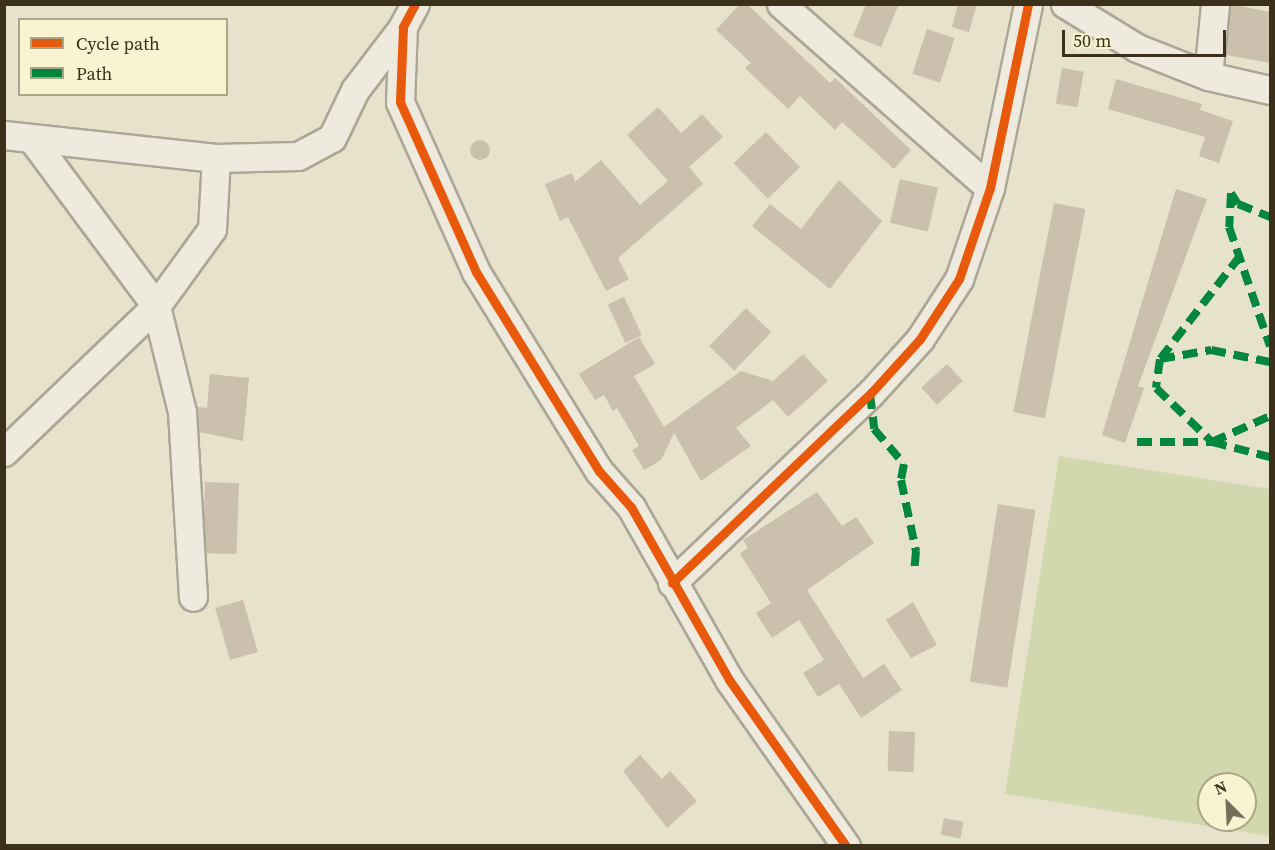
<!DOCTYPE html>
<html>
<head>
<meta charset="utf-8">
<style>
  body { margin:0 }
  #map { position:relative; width:1275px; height:850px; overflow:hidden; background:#e6e2cc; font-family:"Source Serif 4",serif }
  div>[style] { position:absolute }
  .green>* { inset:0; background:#d1d8ad }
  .building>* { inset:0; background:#cac0ad; transform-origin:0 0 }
  .round { border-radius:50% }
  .roads { filter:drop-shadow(2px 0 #aba695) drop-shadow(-2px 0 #aba695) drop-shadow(0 2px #aba695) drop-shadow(0 -2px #aba695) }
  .minor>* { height:27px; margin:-13.5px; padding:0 13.5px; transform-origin:13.5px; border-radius:13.5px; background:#eeebde }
  .quiet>* { height:8px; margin-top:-4px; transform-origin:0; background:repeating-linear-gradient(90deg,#00873e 0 15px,transparent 0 23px) }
  .cycleway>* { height:9px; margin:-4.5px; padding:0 4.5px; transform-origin:4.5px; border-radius:4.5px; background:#e8590c }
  span { translate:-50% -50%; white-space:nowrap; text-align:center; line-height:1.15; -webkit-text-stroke:4.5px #f8f3d1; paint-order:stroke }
  .frame { position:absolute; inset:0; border:6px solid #3b301c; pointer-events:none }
  .legend { position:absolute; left:18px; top:18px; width:210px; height:78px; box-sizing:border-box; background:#f8f3d1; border:2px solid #aca589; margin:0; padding:8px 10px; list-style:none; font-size:18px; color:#3b301c }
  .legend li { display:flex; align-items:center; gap:12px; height:30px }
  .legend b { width:30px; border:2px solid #aca589 }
  .north { position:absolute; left:1197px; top:772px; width:60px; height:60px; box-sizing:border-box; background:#f8f3d1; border:2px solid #aca589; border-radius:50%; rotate:336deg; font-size:16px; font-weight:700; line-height:24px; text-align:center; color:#3b301c }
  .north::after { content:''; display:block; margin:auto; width:21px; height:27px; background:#776e5a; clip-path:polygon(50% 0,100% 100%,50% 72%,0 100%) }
  .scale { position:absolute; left:1062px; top:30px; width:164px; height:27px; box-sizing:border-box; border:3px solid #3b301c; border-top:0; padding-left:8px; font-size:18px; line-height:21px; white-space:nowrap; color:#3b301c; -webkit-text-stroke:4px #f8f3d1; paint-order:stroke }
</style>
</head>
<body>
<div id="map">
  <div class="green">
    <div style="clip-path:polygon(evenodd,1059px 456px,1270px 489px,1270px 836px,1005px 794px,1059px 456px,1209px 784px,1245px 784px,1245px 820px,1209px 820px,1209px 784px)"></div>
  </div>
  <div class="building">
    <div style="clip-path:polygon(740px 4px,747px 4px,830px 83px,835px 78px,911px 150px,894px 169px,842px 122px,835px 130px,800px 96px,788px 109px,745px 68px,751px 63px,716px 30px)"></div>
    <div style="clip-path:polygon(866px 4px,899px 4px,881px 47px,853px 36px)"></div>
    <div style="clip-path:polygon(958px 4px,977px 4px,969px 32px,952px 27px)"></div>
    <div style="clip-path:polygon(1231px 4px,1270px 12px,1270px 63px,1226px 55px)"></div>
    <div style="left:927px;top:29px;width:29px;height:47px;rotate:18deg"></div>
    <div style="left:1062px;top:68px;width:22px;height:36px;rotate:10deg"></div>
    <div style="clip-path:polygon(1116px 79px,1202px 104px,1200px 110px,1233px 121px,1219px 163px,1199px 156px,1205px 137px,1108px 109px)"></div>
    <div style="clip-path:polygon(658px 107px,681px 133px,702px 114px,723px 137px,689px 167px,703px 184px,618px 258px,629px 279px,606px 291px,568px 217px,560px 221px,545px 184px,572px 173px,575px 182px,601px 160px,640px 205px,668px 181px,627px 135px)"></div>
    <div style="left:766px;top:132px;width:49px;height:45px;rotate:46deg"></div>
    <div class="round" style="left:470px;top:140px;width:20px;height:20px"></div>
    <div style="left:900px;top:179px;width:39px;height:45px;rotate:13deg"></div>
    <div style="clip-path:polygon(839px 180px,882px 221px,830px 289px,752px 226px,770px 204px,801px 229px)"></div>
    <div style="clip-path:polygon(1176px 189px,1207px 199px,1138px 386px,1144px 388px,1125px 443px,1102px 435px)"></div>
    <div style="left:1054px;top:203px;width:32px;height:213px;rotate:11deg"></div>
    <div style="left:624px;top:297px;width:42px;height:18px;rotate:65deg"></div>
    <div style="left:746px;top:308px;width:35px;height:53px;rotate:44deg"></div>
    <div style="clip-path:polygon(639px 337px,655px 364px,634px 376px,664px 427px,741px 371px,773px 381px,803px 354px,828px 381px,788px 417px,773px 400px,736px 428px,751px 446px,701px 481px,674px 433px,661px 460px,644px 470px,632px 450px,639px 446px,617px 408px,613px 411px,604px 395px,595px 400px,579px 374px)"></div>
    <div style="left:947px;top:364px;width:23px;height:35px;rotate:47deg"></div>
    <div style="clip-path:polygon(210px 374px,249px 378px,243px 441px,199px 432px,198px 407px,207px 408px)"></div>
    <div style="left:205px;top:482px;width:34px;height:71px;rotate:2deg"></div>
    <div style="clip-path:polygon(817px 492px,842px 526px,856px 517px,874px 543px,807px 590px,863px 678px,884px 664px,902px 690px,861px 718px,839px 684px,818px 697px,803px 673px,824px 660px,799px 620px,772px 638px,756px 613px,771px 603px,740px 554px,748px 548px,743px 540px)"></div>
    <div style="left:998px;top:504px;width:38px;height:180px;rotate:9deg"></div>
    <div style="left:243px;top:600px;width:54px;height:29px;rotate:74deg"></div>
    <div style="clip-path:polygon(913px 602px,937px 645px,911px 658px,886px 620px)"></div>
    <div style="left:889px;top:731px;width:26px;height:40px;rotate:2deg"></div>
    <div style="clip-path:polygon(640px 755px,662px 779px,670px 771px,697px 801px,667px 828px,623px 771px)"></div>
    <div style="left:944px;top:818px;width:20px;height:17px;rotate:11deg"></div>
  </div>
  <div class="roads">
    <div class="minor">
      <div style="left:415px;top:4px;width:26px;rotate:118deg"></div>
      <div style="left:403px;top:27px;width:75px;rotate:92.3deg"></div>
      <div style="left:400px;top:102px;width:186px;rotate:65.9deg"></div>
      <div style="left:476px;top:272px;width:234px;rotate:58.3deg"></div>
      <div style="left:599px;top:471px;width:48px;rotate:48.4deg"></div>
      <div style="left:631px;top:507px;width:200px;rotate:60.4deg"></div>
      <div style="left:730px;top:681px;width:202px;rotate:54.9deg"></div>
      <div style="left:781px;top:4px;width:278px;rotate:41.4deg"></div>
      <div style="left:1065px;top:4px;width:84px;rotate:31.4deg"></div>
      <div style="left:1137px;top:48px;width:76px;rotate:21.5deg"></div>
      <div style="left:1208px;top:76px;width:64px;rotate:12.7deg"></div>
      <div style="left:1208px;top:76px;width:72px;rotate:-84.4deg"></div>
      <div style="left:4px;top:135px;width:213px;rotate:6.2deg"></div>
      <div style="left:216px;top:158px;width:82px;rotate:-1.4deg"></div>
      <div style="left:298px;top:156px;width:38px;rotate:-28deg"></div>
      <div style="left:332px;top:138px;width:53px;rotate:-64.4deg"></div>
      <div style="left:355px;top:90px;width:79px;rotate:-52.7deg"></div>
      <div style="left:32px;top:139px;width:208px;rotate:53.4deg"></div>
      <div style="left:156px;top:306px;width:109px;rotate:76.2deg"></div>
      <div style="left:182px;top:412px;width:185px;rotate:86.6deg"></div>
      <div style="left:4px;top:452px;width:211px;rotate:-43.8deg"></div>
      <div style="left:156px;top:306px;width:95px;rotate:-54deg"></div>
      <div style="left:212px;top:229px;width:71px;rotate:-86.8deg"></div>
      <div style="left:672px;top:583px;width:274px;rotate:-43.7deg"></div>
      <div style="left:870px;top:394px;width:74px;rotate:-47.7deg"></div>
      <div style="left:920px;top:339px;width:72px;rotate:-57deg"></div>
      <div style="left:959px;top:279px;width:96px;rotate:-71.2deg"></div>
      <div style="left:990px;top:188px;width:188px;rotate:-78.3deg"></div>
    </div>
  </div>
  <div class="quiet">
    <div style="left:1231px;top:193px;width:34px;rotate:93deg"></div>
    <div style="left:1229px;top:227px;width:126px;rotate:71deg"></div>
    <div style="left:1231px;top:193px;width:13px;rotate:58deg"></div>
    <div style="left:1238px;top:204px;width:35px;rotate:22deg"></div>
    <div style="left:1240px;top:256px;width:130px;rotate:127.8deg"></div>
    <div style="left:1160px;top:359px;width:29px;rotate:98deg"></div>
    <div style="left:1156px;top:388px;width:78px;rotate:44deg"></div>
    <div style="left:1212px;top:442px;width:64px;rotate:-24.1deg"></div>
    <div style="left:1160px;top:359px;width:52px;rotate:-10deg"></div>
    <div style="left:1211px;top:350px;width:60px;rotate:11.5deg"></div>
    <div style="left:870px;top:394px;width:35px;rotate:83deg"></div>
    <div style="left:874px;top:429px;width:46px;rotate:49.4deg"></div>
    <div style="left:904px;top:464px;width:16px;rotate:101deg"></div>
    <div style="left:901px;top:480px;width:73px;rotate:78.1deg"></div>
    <div style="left:916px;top:551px;width:23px;rotate:95deg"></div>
    <div style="left:1137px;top:442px;width:75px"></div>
    <div style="left:1212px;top:442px;width:60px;rotate:14.5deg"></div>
  </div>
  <div class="cycleway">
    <div style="left:415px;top:4px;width:26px;rotate:118deg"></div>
    <div style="left:403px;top:27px;width:75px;rotate:92.3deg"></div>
    <div style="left:400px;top:102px;width:186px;rotate:65.9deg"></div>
    <div style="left:476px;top:272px;width:234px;rotate:58.3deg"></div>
    <div style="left:599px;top:471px;width:48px;rotate:48.4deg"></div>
    <div style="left:631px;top:507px;width:200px;rotate:60.4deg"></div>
    <div style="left:730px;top:681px;width:202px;rotate:54.9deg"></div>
    <div style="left:672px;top:583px;width:274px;rotate:-43.7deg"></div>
    <div style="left:870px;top:394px;width:74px;rotate:-47.7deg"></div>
    <div style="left:920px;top:339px;width:72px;rotate:-57deg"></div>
    <div style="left:959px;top:279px;width:96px;rotate:-71.2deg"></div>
    <div style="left:990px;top:188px;width:188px;rotate:-78.3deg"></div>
  </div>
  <div class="frame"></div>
  <ul class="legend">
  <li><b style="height:8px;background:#e8590c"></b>Cycle path</li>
  <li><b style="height:8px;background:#00873e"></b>Path</li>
  </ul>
  <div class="north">N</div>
  <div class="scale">50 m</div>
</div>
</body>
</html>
